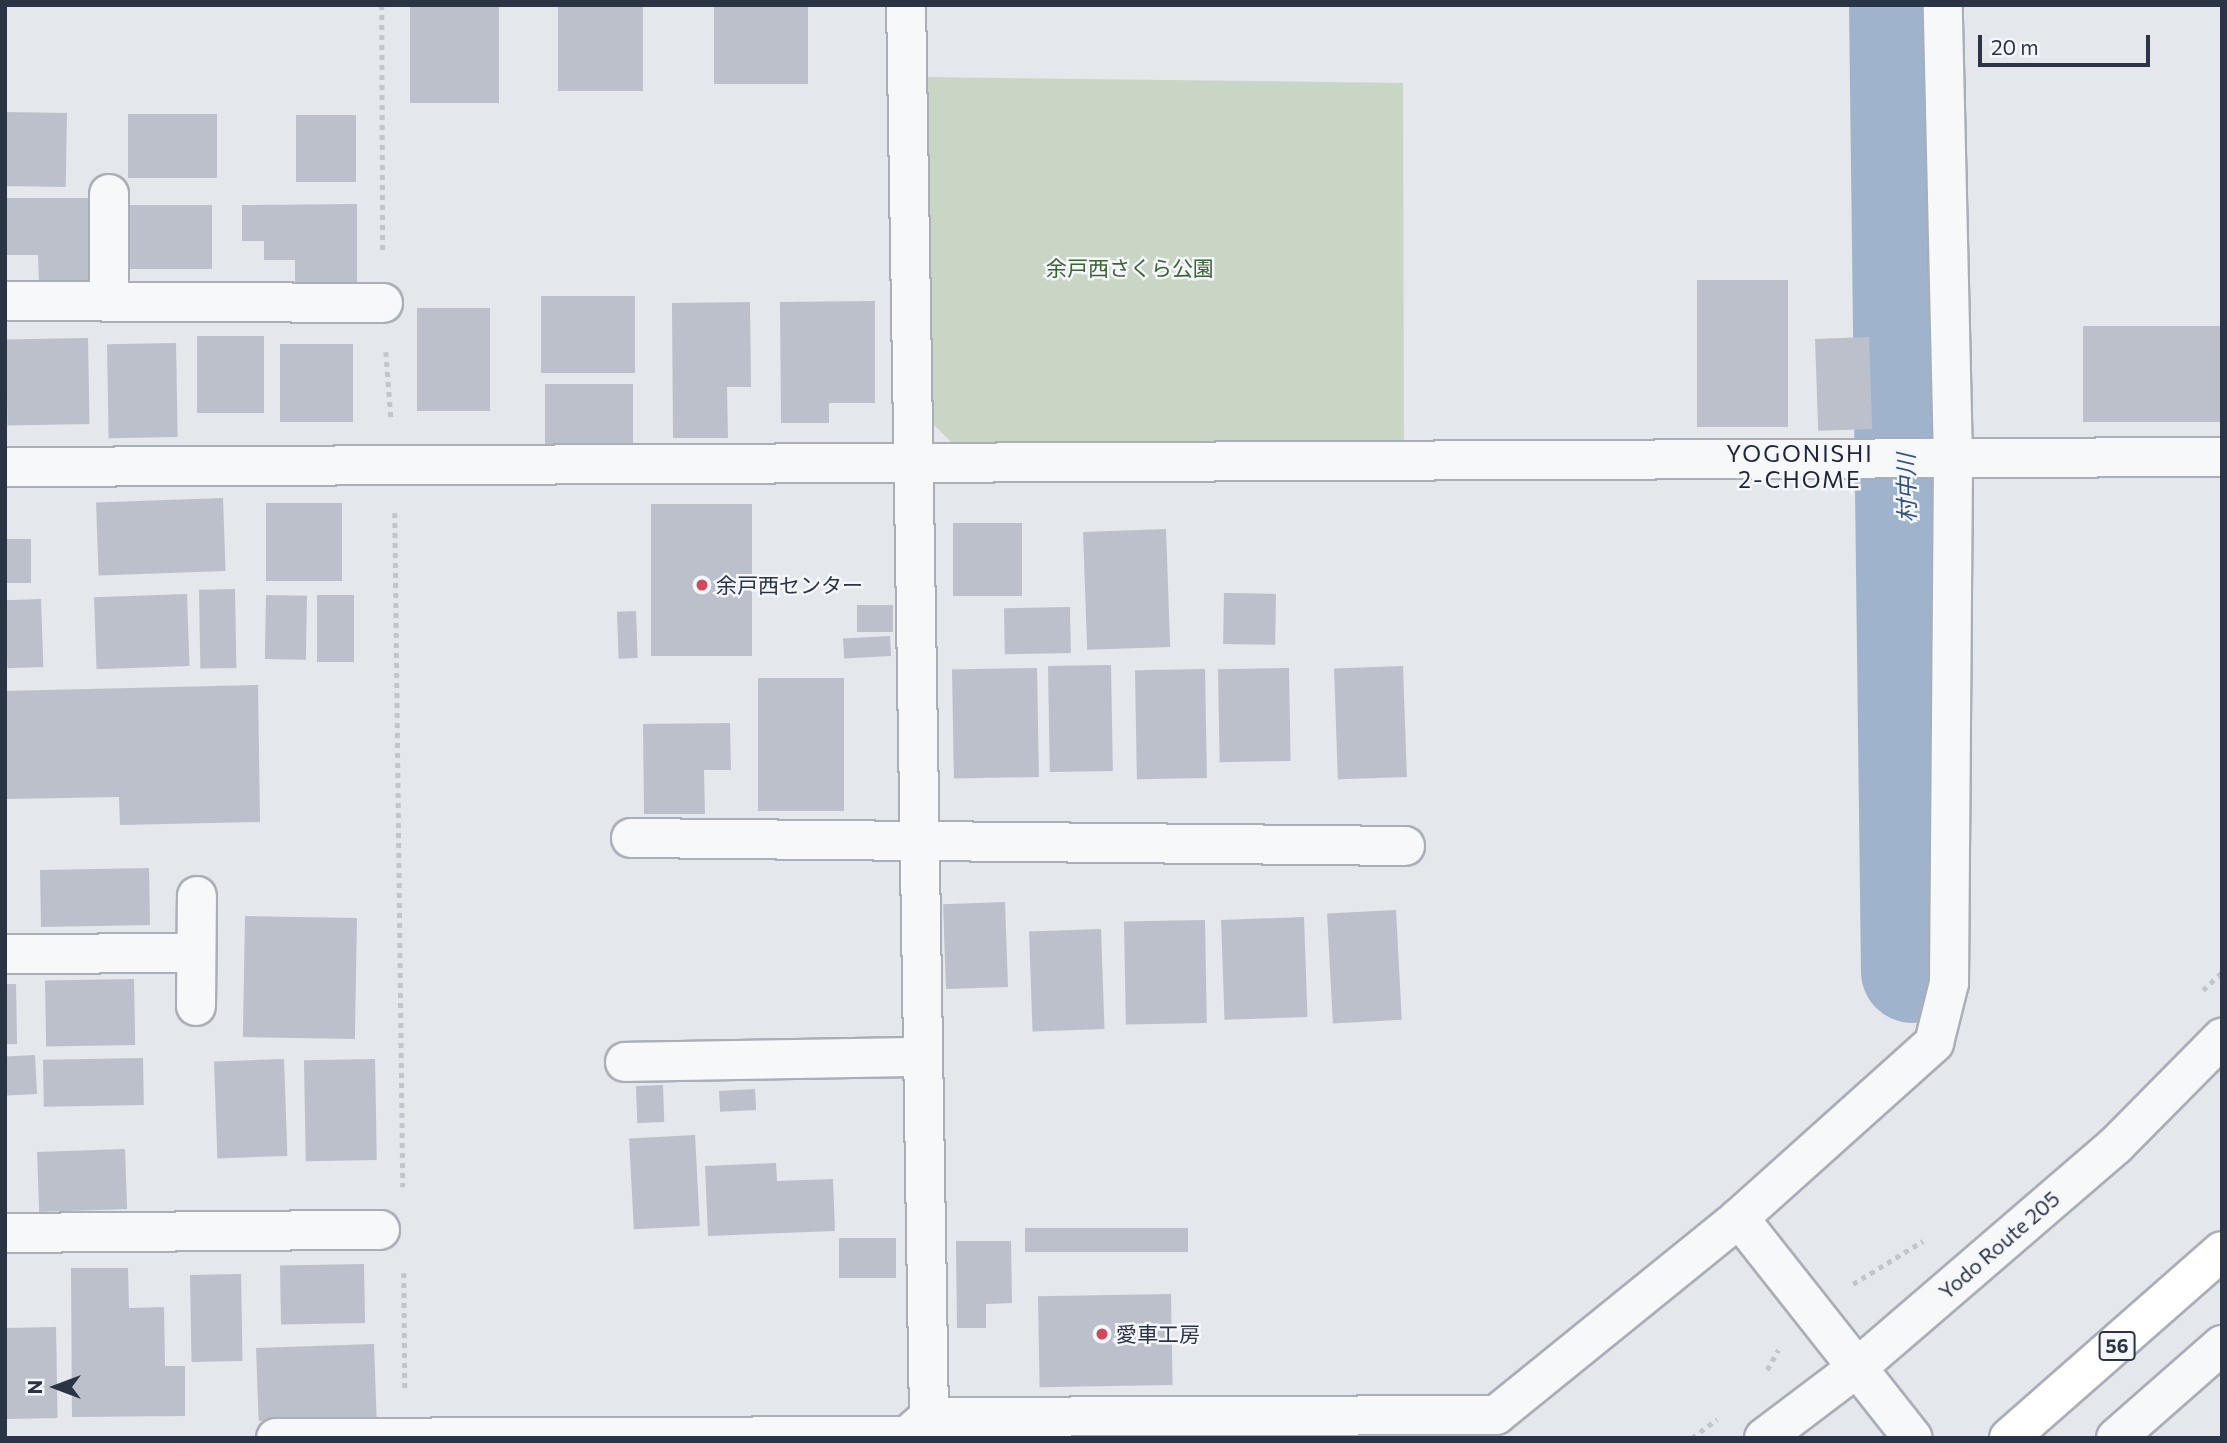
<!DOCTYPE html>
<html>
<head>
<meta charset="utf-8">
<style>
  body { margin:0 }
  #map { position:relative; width:2227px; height:1443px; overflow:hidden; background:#e4e7ec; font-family:Commissioner,"Noto Sans JP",sans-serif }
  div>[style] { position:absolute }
  .green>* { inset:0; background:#c9d6c5 }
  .river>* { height:103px; margin:-51.5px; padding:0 51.5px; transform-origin:51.5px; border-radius:51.5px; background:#9fb4cc }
  .building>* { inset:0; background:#bbc0ca; transform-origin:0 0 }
  .path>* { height:4.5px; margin-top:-2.25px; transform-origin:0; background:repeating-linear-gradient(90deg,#c2c5cb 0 5px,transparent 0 10px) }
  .roads { filter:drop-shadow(2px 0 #a9aeb7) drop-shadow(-2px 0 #a9aeb7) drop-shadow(0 2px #a9aeb7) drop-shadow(0 -2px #a9aeb7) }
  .minor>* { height:38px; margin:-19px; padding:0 19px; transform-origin:19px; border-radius:19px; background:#f7f8fa }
  .tertiary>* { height:38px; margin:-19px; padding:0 19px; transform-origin:19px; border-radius:19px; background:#f7f8fa }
  .motorway>* { height:38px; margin:-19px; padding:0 19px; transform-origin:19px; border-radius:19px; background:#fff }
  .dots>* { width:19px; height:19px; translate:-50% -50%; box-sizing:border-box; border:4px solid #f4f6f9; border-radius:50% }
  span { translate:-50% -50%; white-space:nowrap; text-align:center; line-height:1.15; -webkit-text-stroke:5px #f4f6f9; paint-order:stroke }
  .shield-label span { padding:2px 5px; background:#f4f6f9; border:2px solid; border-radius:5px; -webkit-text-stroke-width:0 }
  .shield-label { font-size:19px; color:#2b3445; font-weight:700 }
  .park-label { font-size:21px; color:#3f6138 }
  .poi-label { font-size:21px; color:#2b3445 }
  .left { translate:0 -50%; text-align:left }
  .street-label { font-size:21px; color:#2b3445 }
  .neighbourhood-label { font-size:23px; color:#1d2536; letter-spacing:2px }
  .water-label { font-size:23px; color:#34527a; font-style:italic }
  .frame { position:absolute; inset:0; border:7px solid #2b3445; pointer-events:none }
  .north { position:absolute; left:21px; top:1352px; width:70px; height:70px; -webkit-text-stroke:5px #f4f6f9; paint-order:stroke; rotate:270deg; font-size:19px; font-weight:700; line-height:28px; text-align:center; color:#2b3445 }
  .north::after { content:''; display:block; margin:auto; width:24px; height:32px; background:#2b3445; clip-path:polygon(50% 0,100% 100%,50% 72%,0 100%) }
  .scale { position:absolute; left:1978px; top:35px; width:172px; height:32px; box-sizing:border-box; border:4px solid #2b3445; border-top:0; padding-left:9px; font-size:21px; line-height:24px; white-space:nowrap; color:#2b3445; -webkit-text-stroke:5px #f4f6f9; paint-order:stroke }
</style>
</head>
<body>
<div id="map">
  <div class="green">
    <div style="clip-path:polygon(925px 77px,1403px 83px,1404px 451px,963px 454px,928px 419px)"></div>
  </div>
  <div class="river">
    <div style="left:1900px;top:5px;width:966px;rotate:89.29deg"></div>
  </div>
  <div class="building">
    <div style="left:410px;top:5px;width:89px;height:98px"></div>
    <div style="left:558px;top:5px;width:85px;height:86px"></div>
    <div style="left:714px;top:5px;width:94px;height:79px"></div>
    <div style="left:5px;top:112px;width:62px;height:74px;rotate:1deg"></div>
    <div style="left:217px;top:114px;width:64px;height:89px;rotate:90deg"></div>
    <div style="left:296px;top:115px;width:60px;height:67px"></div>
    <div style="clip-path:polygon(5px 198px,88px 198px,89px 281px,39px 281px,38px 255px,5px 255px)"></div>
    <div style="clip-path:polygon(357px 204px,357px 284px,295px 284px,295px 260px,264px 260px,264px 241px,242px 241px,242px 205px)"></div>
    <div style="left:212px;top:205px;width:64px;height:83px;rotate:90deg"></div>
    <div style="left:1697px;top:280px;width:91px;height:147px"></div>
    <div style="left:541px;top:296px;width:94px;height:77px"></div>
    <div style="clip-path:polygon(875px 301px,875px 403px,829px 403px,829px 423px,781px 423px,780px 302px)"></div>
    <div style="clip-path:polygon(750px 302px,751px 387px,727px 387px,728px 438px,673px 438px,672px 303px)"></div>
    <div style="left:417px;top:308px;width:73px;height:103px"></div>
    <div style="left:2222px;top:326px;width:96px;height:139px;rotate:90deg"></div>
    <div style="left:197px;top:336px;width:67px;height:77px"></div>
    <div style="left:1869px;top:337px;width:92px;height:54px;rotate:88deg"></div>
    <div style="left:88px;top:338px;width:86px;height:82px;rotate:89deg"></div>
    <div style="left:176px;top:343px;width:94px;height:69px;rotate:89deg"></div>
    <div style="left:280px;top:344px;width:73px;height:78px"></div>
    <div style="left:633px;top:384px;width:63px;height:88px;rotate:90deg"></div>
    <div style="left:223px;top:498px;width:73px;height:127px;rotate:88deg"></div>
    <div style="left:342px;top:503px;width:78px;height:76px;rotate:90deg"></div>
    <div style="left:752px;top:504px;width:152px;height:101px;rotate:90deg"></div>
    <div style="left:1022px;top:523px;width:73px;height:69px;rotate:90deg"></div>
    <div style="left:1166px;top:529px;width:118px;height:83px;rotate:88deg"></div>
    <div style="left:5px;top:539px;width:26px;height:44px"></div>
    <div style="left:235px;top:589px;width:79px;height:36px;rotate:89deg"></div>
    <div style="left:1224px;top:593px;width:52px;height:51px;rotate:1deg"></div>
    <div style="left:187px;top:594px;width:72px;height:93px;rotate:88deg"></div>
    <div style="left:266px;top:595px;width:41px;height:64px;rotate:1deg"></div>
    <div style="left:317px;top:595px;width:37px;height:67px"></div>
    <div style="left:41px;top:599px;width:68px;height:36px;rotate:88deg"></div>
    <div style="left:893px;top:605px;width:27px;height:36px;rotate:90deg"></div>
    <div style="left:1070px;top:607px;width:46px;height:66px;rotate:89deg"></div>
    <div style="left:636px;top:611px;width:47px;height:19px;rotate:88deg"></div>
    <div style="left:890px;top:636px;width:20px;height:47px;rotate:87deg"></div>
    <div style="left:1111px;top:665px;width:106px;height:63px;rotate:89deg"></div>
    <div style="left:1403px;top:666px;width:111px;height:69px;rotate:88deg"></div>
    <div style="left:1037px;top:668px;width:109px;height:85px;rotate:89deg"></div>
    <div style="left:1289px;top:668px;width:93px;height:71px;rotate:89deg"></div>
    <div style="left:1205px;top:669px;width:109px;height:70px;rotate:89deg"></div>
    <div style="left:844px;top:678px;width:133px;height:86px;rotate:90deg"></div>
    <div style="clip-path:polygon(258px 685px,260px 822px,120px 825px,119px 797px,5px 799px,5px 691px)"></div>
    <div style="clip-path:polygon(730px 723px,731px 770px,704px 770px,705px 814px,644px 814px,643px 724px)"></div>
    <div style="left:149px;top:868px;width:57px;height:109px;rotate:89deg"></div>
    <div style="left:1005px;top:902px;width:85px;height:62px;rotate:88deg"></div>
    <div style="left:1396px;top:910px;width:110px;height:69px;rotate:87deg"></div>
    <div style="left:245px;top:916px;width:112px;height:121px;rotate:1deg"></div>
    <div style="left:1304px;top:917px;width:100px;height:83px;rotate:88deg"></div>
    <div style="left:1205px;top:920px;width:103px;height:81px;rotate:89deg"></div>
    <div style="left:1101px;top:929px;width:100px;height:72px;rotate:88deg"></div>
    <div style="left:134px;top:979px;width:66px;height:89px;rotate:89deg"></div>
    <div style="left:16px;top:984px;width:60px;height:11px;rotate:89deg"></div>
    <div style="left:35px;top:1055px;width:39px;height:30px;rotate:87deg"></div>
    <div style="left:143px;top:1058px;width:47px;height:100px;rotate:89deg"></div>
    <div style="left:284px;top:1059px;width:97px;height:70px;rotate:88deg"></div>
    <div style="left:375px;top:1059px;width:101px;height:71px;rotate:89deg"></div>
    <div style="left:663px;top:1085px;width:37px;height:27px;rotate:88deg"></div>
    <div style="left:755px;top:1089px;width:21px;height:36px;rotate:87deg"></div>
    <div style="left:695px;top:1135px;width:91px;height:66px;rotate:87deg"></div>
    <div style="left:125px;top:1149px;width:60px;height:88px;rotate:88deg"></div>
    <div style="clip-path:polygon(776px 1163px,777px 1181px,833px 1179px,835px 1231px,708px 1236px,705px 1166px)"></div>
    <div style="left:1188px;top:1228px;width:24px;height:163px;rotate:90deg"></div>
    <div style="left:839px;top:1238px;width:57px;height:40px"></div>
    <div style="clip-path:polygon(956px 1241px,1011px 1241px,1012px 1303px,986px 1304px,986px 1328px,957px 1328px)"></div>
    <div style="left:364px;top:1264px;width:59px;height:84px;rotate:89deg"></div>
    <div style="clip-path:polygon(71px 1268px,128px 1268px,129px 1308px,164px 1307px,165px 1366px,185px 1366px,185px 1416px,72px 1417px)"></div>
    <div style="left:241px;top:1274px;width:87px;height:51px;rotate:89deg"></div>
    <div style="left:1171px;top:1294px;width:91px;height:133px;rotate:89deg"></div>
    <div style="left:56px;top:1327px;width:91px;height:51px;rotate:89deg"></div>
    <div style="left:374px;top:1344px;width:73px;height:118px;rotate:88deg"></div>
  </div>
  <div class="path">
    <div style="left:382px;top:5px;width:248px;rotate:89.8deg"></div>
    <div style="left:386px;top:352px;width:65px;rotate:85.6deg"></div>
    <div style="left:395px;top:513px;width:674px;rotate:89.32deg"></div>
    <div style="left:2203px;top:990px;width:26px;rotate:-43deg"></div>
    <div style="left:404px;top:1273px;width:117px;rotate:89.5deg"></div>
    <div style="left:1853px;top:1284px;width:82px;rotate:-31.6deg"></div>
    <div style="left:1767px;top:1370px;width:23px;rotate:-61deg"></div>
    <div style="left:1692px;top:1438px;width:31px;rotate:-37deg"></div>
  </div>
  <div class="roads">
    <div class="minor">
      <div style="left:109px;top:194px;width:108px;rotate:90deg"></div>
      <div style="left:5px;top:301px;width:378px;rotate:0.3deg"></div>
      <div style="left:5px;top:467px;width:2217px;rotate:-0.26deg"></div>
      <div style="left:631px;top:838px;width:774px;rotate:0.59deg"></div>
      <div style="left:5px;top:954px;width:191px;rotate:-0.3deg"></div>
      <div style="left:196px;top:1006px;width:110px;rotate:-89.5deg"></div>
      <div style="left:625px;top:1062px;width:296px;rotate:-1deg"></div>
      <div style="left:1739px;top:1218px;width:262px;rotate:-41.9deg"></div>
      <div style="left:1934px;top:1043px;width:62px;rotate:-76deg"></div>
      <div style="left:1949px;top:983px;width:523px;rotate:-89.56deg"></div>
      <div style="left:1953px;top:460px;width:455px;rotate:-91.3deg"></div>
      <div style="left:5px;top:1233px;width:375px;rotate:-0.5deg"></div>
      <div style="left:276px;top:1438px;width:631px;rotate:-0.18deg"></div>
      <div style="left:907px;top:1436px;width:29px;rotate:-41deg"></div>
      <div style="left:929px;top:1417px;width:1412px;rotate:-90.93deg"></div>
    </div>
    <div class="tertiary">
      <div style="left:929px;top:1417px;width:567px;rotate:-0.2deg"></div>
      <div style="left:1496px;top:1415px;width:313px;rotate:-39deg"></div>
      <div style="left:1739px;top:1218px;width:280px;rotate:51.7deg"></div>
      <div style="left:1764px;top:1438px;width:118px;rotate:-37.1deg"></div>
      <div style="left:1858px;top:1367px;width:340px;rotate:-40.7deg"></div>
      <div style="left:2116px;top:1145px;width:151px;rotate:-45.3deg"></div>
      <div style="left:2116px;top:1438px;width:141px;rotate:-41.3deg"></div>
    </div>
    <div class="motorway">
      <div style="left:2009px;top:1438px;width:283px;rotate:-41.3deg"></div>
    </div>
  </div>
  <div class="dots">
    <div style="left:702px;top:585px;background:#d1495b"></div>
    <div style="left:1102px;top:1334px;background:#d1495b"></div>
  </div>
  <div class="shield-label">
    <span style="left:2117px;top:1346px">56</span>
  </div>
  <div class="park-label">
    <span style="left:1130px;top:268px">余戸西さくら公園</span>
  </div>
  <div class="poi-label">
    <span class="left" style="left:716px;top:585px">余戸西センター</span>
    <span class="left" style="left:1116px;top:1334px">愛車工房</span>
  </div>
  <div class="street-label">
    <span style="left:1999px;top:1245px;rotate:-41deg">Yodo Route 205</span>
  </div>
  <div class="neighbourhood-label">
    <span style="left:1800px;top:466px">YOGONISHI<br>2-CHOME</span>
  </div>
  <div class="water-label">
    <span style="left:1906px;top:488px;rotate:-91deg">村中川</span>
  </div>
  <div class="frame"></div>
  <div class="north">N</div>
  <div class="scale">20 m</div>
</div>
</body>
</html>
